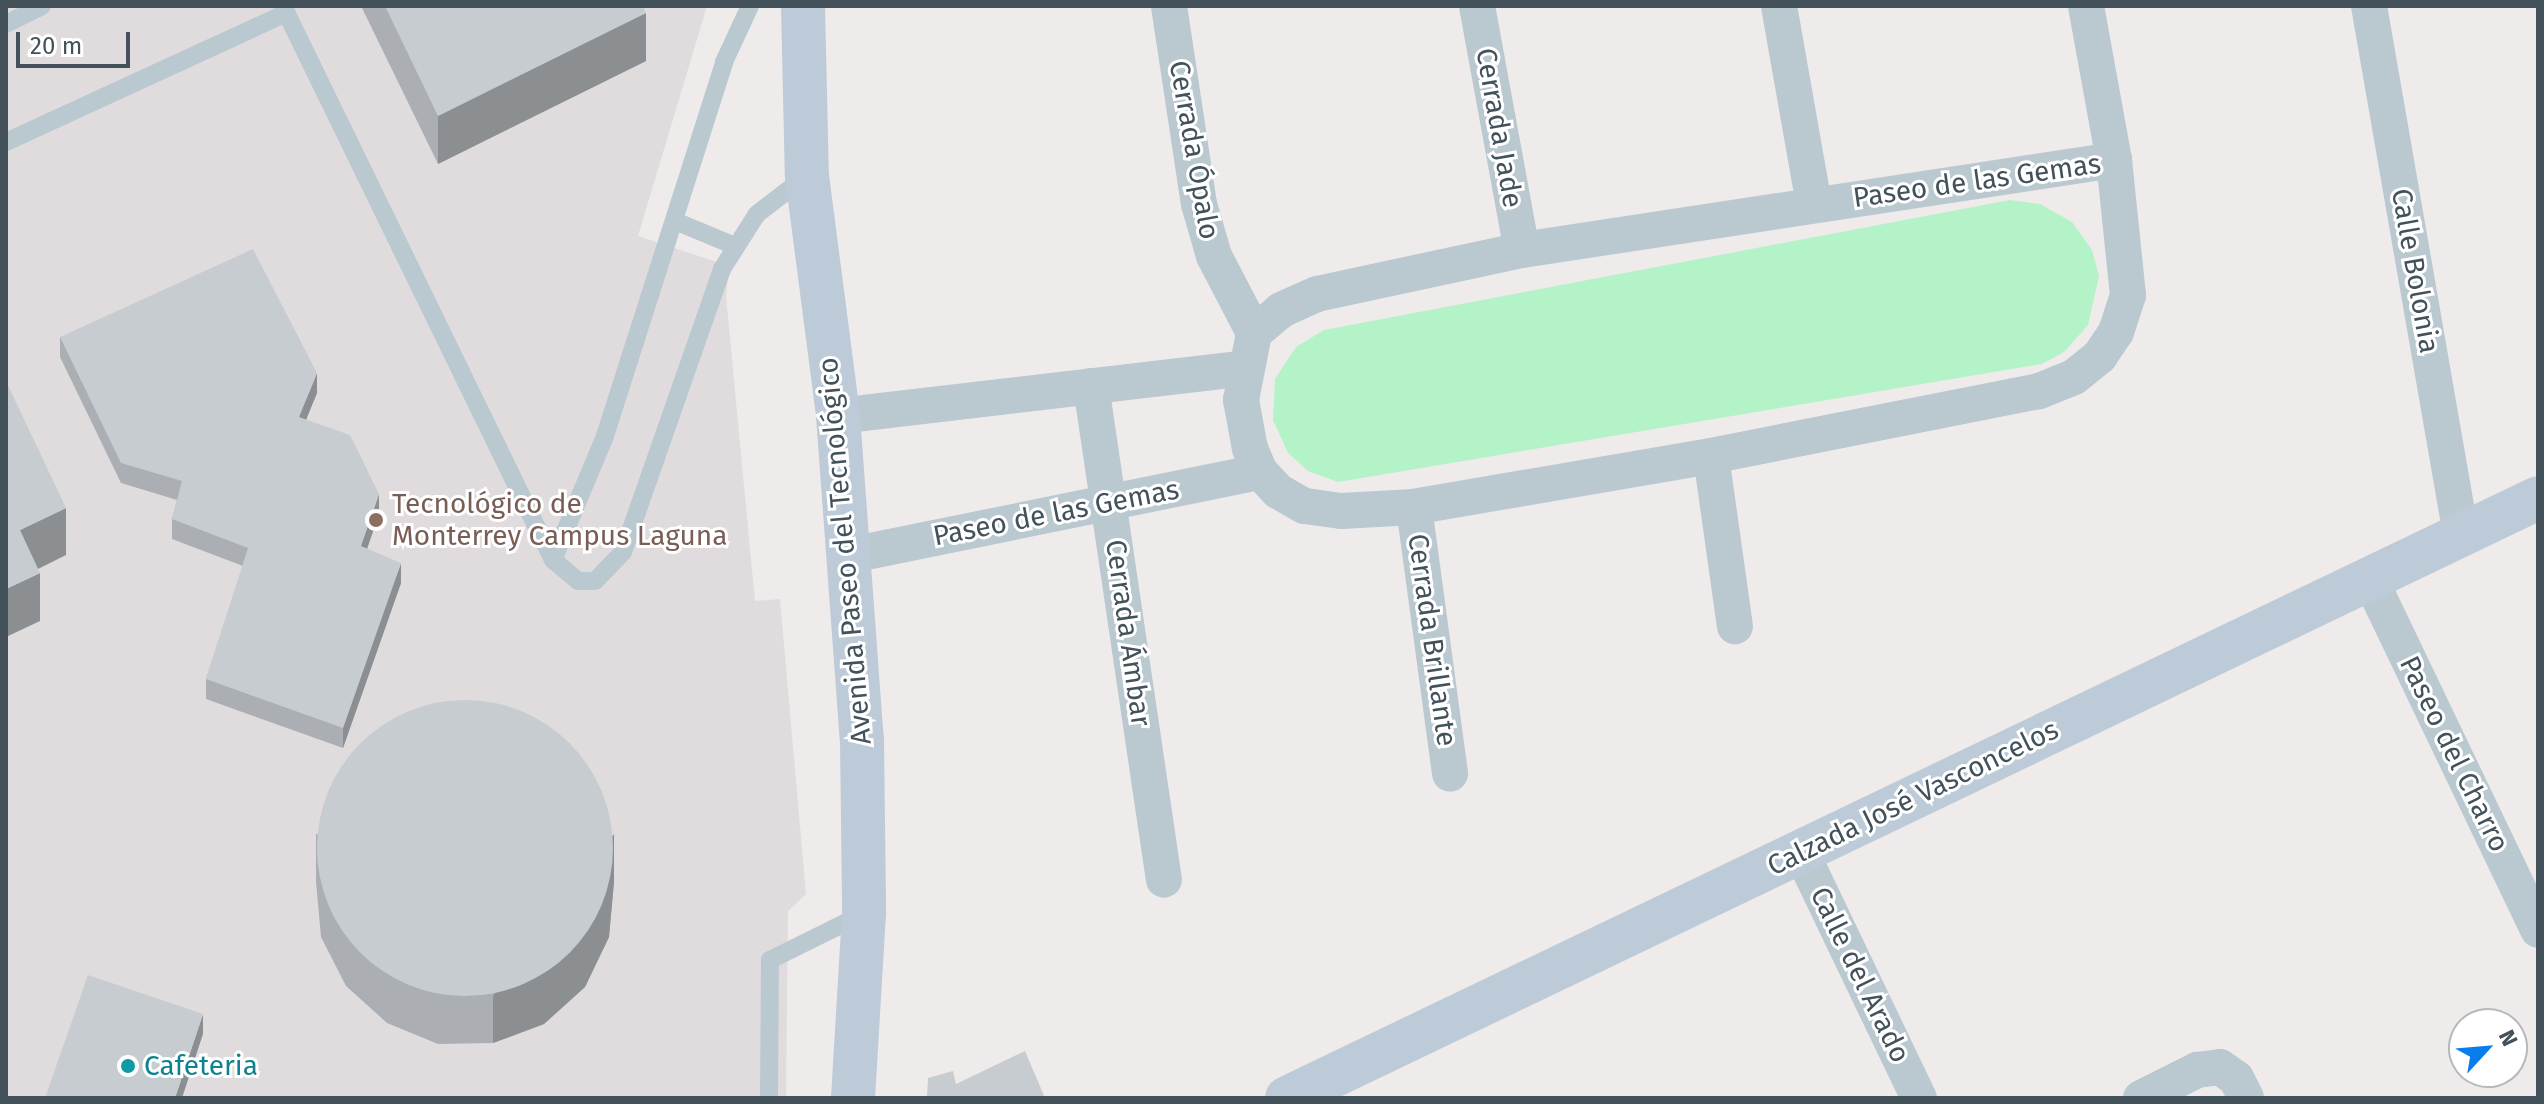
<!DOCTYPE html>
<html>
<head>
<meta charset="utf-8">
<style>
  body { margin:0 }
  #map { position:relative; width:2544px; height:1104px; overflow:hidden; background:#efebeb; font-family:"Fira Sans",sans-serif }
  div>[style] { position:absolute }
  .education>* { inset:0; background:#e0dcdd }
  .green>* { inset:0; background:#b4f2c7 }
  .service>* { height:18px; margin:-9px; padding:0 9px; transform-origin:9px; border-radius:9px; background:#bac8d0 }
  .minor>* { height:36px; margin:-18px; padding:0 18px; transform-origin:18px; border-radius:18px; background:#bac8d0 }
  .secondary>* { height:44px; margin:-22px; padding:0 22px; transform-origin:22px; border-radius:22px; background:#bccbd7 }
  .wall>* { inset:0; background:#abafb4 }
  .shaded-wall>* { inset:0; background:#8b8f92 }
  .building>* { inset:0; background:#c7ccd1 }
  .round { border-radius:50% }
  .dots>* { width:22px; height:22px; translate:-50% -50%; box-sizing:border-box; border:4px solid #fff; border-radius:50% }
  span { translate:-50% -50%; white-space:nowrap; text-align:center; line-height:1.15; -webkit-text-stroke:6px #fff; paint-order:stroke }
  .street-label { font-size:28px; color:#42515a }
  .education-label { font-size:28px; color:#785e54 }
  .left { translate:0 -50%; text-align:left }
  .culture-label { font-size:28px; color:#0d838f }
  .frame { position:absolute; inset:0; border:8px solid #42515a; pointer-events:none }
  .north { position:absolute; left:2448px; top:1008px; width:80px; height:80px; box-sizing:border-box; background:#fff; border:2px solid #b3b9bd; border-radius:50%; rotate:64deg; font-size:22px; font-weight:700; line-height:32px; text-align:center; color:#42515a }
  .north::after { content:''; display:block; margin:auto; width:28px; height:36px; background:#097deb; clip-path:polygon(50% 0,100% 100%,50% 72%,0 100%) }
  .scale { position:absolute; left:16px; top:32px; width:114px; height:36px; box-sizing:border-box; border:4px solid #42515a; border-top:0; padding-left:10px; font-size:24px; line-height:28px; white-space:nowrap; color:#42515a; -webkit-text-stroke:6px #fff; paint-order:stroke }
</style>
</head>
<body>
<div id="map">
  <div class="education">
    <div style="clip-path:polygon(6px 6px,707px 6px,638px 236px,729px 266px,726px 296px,755px 601px,780px 599px,806px 894px,788px 911px,786px 1098px,6px 1098px)"></div>
  </div>
  <div class="green">
    <div style="clip-path:polygon(2010px 200px,2040px 204px,2072px 222px,2092px 250px,2099px 276px,2088px 325px,2064px 352px,2042px 364px,1338px 482px,1308px 471px,1288px 453px,1273px 420px,1275px 379px,1296px 347px,1324px 330px)"></div>
  </div>
  <div class="service">
    <div style="left:283px;top:6px;width:589px;rotate:64.04deg"></div>
    <div style="left:541px;top:536px;width:27px;rotate:63deg"></div>
    <div style="left:553px;top:560px;width:33px;rotate:40deg"></div>
    <div style="left:578px;top:581px;width:17px"></div>
    <div style="left:595px;top:581px;width:40px;rotate:-46deg"></div>
    <div style="left:623px;top:552px;width:300px;rotate:-70.7deg"></div>
    <div style="left:722px;top:269px;width:65px;rotate:-57.5deg"></div>
    <div style="left:757px;top:214px;width:61px;rotate:-37.6deg"></div>
    <div style="left:6px;top:24px;width:40px;rotate:-26.6deg"></div>
    <div style="left:6px;top:142px;width:309px;rotate:-24.7deg"></div>
    <div style="left:675px;top:221px;width:65px;rotate:22.6deg"></div>
    <div style="left:553px;top:560px;width:134px;rotate:-67.2deg"></div>
    <div style="left:605px;top:436px;width:392px;rotate:-72.3deg"></div>
    <div style="left:724px;top:62px;width:62px;rotate:-65.1deg"></div>
    <div style="left:769px;top:1098px;width:138px;rotate:-89.6deg"></div>
    <div style="left:770px;top:960px;width:104px;rotate:-26.3deg"></div>
  </div>
  <div class="minor">
    <div style="left:1169px;top:6px;width:200px;rotate:81.4deg"></div>
    <div style="left:1199px;top:204px;width:54px;rotate:73.9deg"></div>
    <div style="left:1214px;top:256px;width:87px;rotate:62.5deg"></div>
    <div style="left:1477px;top:6px;width:248px;rotate:79.6deg"></div>
    <div style="left:1779px;top:6px;width:201px;rotate:80deg"></div>
    <div style="left:2086px;top:6px;width:157px;rotate:79.7deg"></div>
    <div style="left:2114px;top:160px;width:136px;rotate:84.1deg"></div>
    <div style="left:2128px;top:295px;width:39px;rotate:108deg"></div>
    <div style="left:2116px;top:332px;width:29px;rotate:124deg"></div>
    <div style="left:2100px;top:356px;width:33px;rotate:141deg"></div>
    <div style="left:2074px;top:377px;width:38px;rotate:158deg"></div>
    <div style="left:2039px;top:391px;width:334px;rotate:168.8deg"></div>
    <div style="left:1711px;top:456px;width:301px;rotate:170.3deg"></div>
    <div style="left:1414px;top:507px;width:73px;rotate:176.9deg"></div>
    <div style="left:1341px;top:511px;width:37px;rotate:-172deg"></div>
    <div style="left:1304px;top:506px;width:30px;rotate:-150deg"></div>
    <div style="left:1278px;top:491px;width:26px;rotate:-133deg"></div>
    <div style="left:1260px;top:472px;width:25px;rotate:-113deg"></div>
    <div style="left:1250px;top:449px;width:50px;rotate:-100.4deg"></div>
    <div style="left:1241px;top:400px;width:68px;rotate:-79deg"></div>
    <div style="left:1254px;top:333px;width:35px;rotate:-40deg"></div>
    <div style="left:1281px;top:310px;width:39px;rotate:-24deg"></div>
    <div style="left:1317px;top:294px;width:210px;rotate:-12.1deg"></div>
    <div style="left:1522px;top:250px;width:599px;rotate:-8.64deg"></div>
    <div style="left:2369px;top:6px;width:537px;rotate:80.13deg"></div>
    <div style="left:1091px;top:386px;width:499px;rotate:81.6deg"></div>
    <div style="left:838px;top:416px;width:409px;rotate:-6.7deg"></div>
    <div style="left:1711px;top:456px;width:172px;rotate:82deg"></div>
    <div style="left:1414px;top:507px;width:269px;rotate:82.3deg"></div>
    <div style="left:851px;top:555px;width:417px;rotate:-11.5deg"></div>
    <div style="left:2370px;top:579px;width:389px;rotate:64.4deg"></div>
    <div style="left:1801px;top:852px;width:273px;rotate:64.4deg"></div>
    <div style="left:2141px;top:1098px;width:63px;rotate:-26.6deg"></div>
    <div style="left:2197px;top:1070px;width:23px;rotate:-7deg"></div>
    <div style="left:2220px;top:1067px;width:19px;rotate:35deg"></div>
    <div style="left:2236px;top:1078px;width:22px;rotate:63deg"></div>
  </div>
  <div class="secondary">
    <div style="left:803px;top:6px;width:170px;rotate:88.7deg"></div>
    <div style="left:807px;top:176px;width:242px;rotate:82.6deg"></div>
    <div style="left:838px;top:416px;width:324px;rotate:85.8deg"></div>
    <div style="left:862px;top:739px;width:174px;rotate:89.3deg"></div>
    <div style="left:864px;top:913px;width:185px;rotate:93.4deg"></div>
    <div style="left:1287px;top:1098px;width:1387px;rotate:-25.62deg"></div>
  </div>
  <div class="wall">
    <div style="clip-path:polygon(361px 6px,643px 6px,646px 61px,438px 164px)"></div>
    <div style="clip-path:polygon(60px 337px,317px 393px,306px 419px,379px 514px,367px 549px,401px 583px,343px 748px,206px 699px,206px 679px,243px 566px,172px 539px,172px 519px,177px 500px,121px 483px,60px 357px)"></div>
    <div style="clip-path:polygon(316px 834px,614px 882px,609px 937px,585px 987px,544px 1024px,493px 1043px,438px 1044px,387px 1023px,346px 986px,321px 937px,316px 882px)"></div>
  </div>
  <div class="shaded-wall">
    <div style="clip-path:polygon(646px 13px,646px 61px,438px 164px,438px 116px)"></div>
    <div style="clip-path:polygon(317px 373px,317px 393px,299px 437px,299px 417px)"></div>
    <div style="clip-path:polygon(379px 494px,379px 514px,361px 566px,361px 546px)"></div>
    <div style="clip-path:polygon(66px 508px,66px 555px,20px 578px,20px 530px)"></div>
    <div style="clip-path:polygon(401px 563px,401px 583px,343px 748px,343px 728px)"></div>
    <div style="clip-path:polygon(40px 573px,40px 621px,6px 637px,6px 589px)"></div>
    <div style="clip-path:polygon(614px 834px,614px 882px,609px 937px,585px 987px,544px 1024px,493px 1043px,493px 996px)"></div>
    <div style="clip-path:polygon(203px 1014px,203px 1034px,182px 1098px,175px 1098px)"></div>
  </div>
  <div class="building">
    <div style="clip-path:polygon(385px 6px,643px 6px,646px 13px,438px 116px)"></div>
    <div style="clip-path:polygon(253px 249px,317px 373px,299px 417px,350px 435px,379px 494px,361px 546px,401px 563px,343px 728px,206px 679px,248px 548px,172px 519px,182px 481px,121px 463px,60px 337px)"></div>
    <div style="clip-path:polygon(6px 381px,66px 508px,20px 530px,40px 573px,6px 589px)"></div>
    <div class="round" style="left:317px;top:700px;width:296px;height:296px"></div>
    <div style="clip-path:polygon(88px 975px,203px 1014px,175px 1098px,45px 1098px)"></div>
    <div style="clip-path:polygon(1025px 1051px,1045px 1098px,927px 1098px,928px 1078px,953px 1071px,956px 1084px)"></div>
  </div>
  <div class="dots">
    <div style="left:376px;top:520px;background:#8d6e63"></div>
    <div style="left:128px;top:1066px;background:#0f9aa8"></div>
  </div>
  <div class="street-label">
    <span style="left:1499px;top:128px;rotate:80deg">Cerrada Jade</span>
    <span style="left:1194px;top:150px;rotate:80deg">Cerrada Ópalo</span>
    <span style="left:1977px;top:181px;rotate:-8deg">Paseo de las Gemas</span>
    <span style="left:2415px;top:271px;rotate:80deg">Calle Bolonia</span>
    <span style="left:1056px;top:513px;rotate:-11deg">Paseo de las Gemas</span>
    <span style="left:845px;top:551px;rotate:-95deg">Avenida Paseo del Tecnológico</span>
    <span style="left:1128px;top:633px;rotate:82deg">Cerrada Ámbar</span>
    <span style="left:1432px;top:640px;rotate:82deg">Cerrada Brillante</span>
    <span style="left:2454px;top:754px;rotate:64deg">Paseo del Charro</span>
    <span style="left:1913px;top:798px;rotate:-26deg">Calzada José Vasconcelos</span>
    <span style="left:1860px;top:975px;rotate:64deg">Calle del Arado</span>
  </div>
  <div class="education-label">
    <span class="left" style="left:392px;top:520px">Tecnológico de<br>Monterrey Campus Laguna</span>
  </div>
  <div class="culture-label">
    <span class="left" style="left:144px;top:1066px">Cafeteria</span>
  </div>
  <div class="frame"></div>
  <div class="north">N</div>
  <div class="scale">20 m</div>
</div>
</body>
</html>
